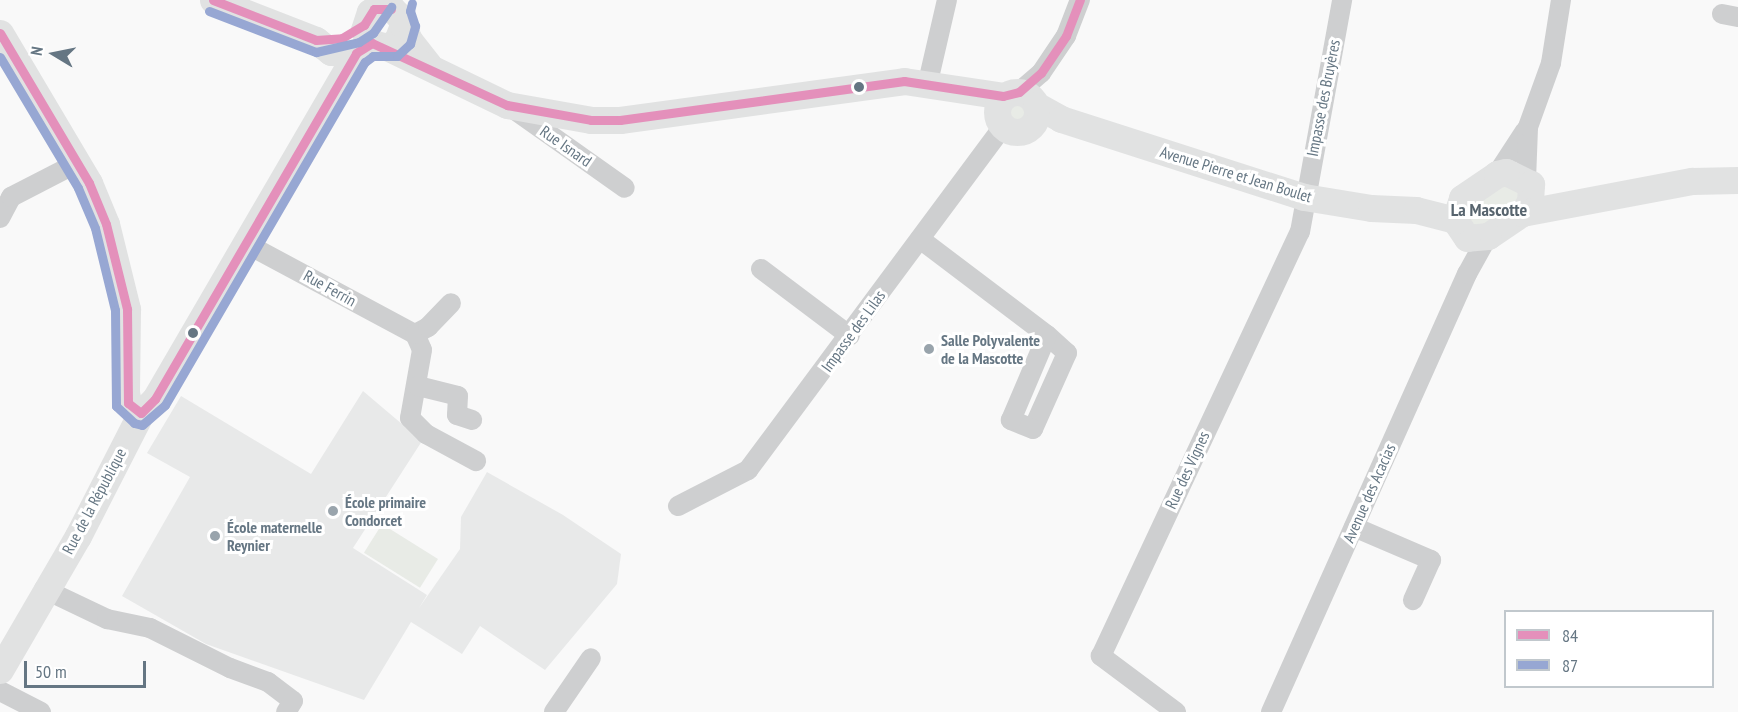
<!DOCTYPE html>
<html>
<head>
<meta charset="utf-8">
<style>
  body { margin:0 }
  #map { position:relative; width:1738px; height:712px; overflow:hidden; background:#f9f9f9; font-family:"PT Sans Narrow",sans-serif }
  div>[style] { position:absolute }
  .built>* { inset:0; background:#e8e9e9 }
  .green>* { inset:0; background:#e8ebe6; transform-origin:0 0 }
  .street>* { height:20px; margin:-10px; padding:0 10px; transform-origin:10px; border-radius:10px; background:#cecfd0 }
  .secondary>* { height:27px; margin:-13.5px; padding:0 13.5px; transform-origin:13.5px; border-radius:13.5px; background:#e1e2e2 }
  .secondary>.ring { margin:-13.5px; padding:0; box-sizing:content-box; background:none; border:27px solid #e1e2e2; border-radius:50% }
  .bus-1>* { height:9px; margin:-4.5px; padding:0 4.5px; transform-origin:4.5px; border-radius:4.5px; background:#e490bb }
  .bus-2>* { height:9px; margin:-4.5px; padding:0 4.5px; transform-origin:4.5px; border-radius:4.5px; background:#97a7d3 }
  .dots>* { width:16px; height:16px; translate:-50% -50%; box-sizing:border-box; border:3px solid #fff; border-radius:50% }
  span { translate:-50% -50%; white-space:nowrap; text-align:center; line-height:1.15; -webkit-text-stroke:6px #fff; paint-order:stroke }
  .street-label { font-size:16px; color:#657683 }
  .poi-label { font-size:16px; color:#657683; font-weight:700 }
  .left { translate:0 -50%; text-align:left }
  .neighbourhood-label { font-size:18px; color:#57646e; font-weight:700 }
  .legend { position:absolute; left:1504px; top:610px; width:210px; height:78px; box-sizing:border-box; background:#fff; border:2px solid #c1c8cd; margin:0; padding:8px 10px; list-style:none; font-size:18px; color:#657683 }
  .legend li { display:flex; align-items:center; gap:12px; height:30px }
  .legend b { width:30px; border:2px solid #c1c8cd }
  .north { position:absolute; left:24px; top:24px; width:60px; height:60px; -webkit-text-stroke:4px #fff; paint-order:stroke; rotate:280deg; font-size:16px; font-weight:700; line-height:24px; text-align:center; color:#657683 }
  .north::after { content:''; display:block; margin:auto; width:21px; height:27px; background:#657683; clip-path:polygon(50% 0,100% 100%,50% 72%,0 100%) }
  .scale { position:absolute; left:24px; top:661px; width:122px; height:27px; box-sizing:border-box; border:3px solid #657683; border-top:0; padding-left:8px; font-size:18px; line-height:21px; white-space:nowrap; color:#657683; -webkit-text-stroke:4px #fff; paint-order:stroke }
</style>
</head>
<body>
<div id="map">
  <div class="built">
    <div style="clip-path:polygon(363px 391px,422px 441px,353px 548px,427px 595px,419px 608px,460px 549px,461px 517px,487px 472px,563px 515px,621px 554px,617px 584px,545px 670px,480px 626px,462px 654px,411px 622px,364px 700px,206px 644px,122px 596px,190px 477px,147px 453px,181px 396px,311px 474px)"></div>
  </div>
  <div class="green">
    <div style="clip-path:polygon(1019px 92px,1036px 119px,1028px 129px,1016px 132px,1010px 131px,996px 114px,997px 107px)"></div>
    <div style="clip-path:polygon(1497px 174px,1531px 184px,1488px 236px,1456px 213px)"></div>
    <div style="left:382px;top:524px;width:66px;height:34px;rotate:32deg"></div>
  </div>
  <div class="street">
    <div style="left:1722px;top:14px;width:16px;rotate:11deg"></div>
    <div style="left:928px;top:82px;width:84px;rotate:-77deg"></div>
    <div style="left:1019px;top:92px;width:29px;rotate:-41deg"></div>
    <div style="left:1041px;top:73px;width:45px;rotate:-56deg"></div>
    <div style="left:1066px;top:36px;width:39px;rotate:-69deg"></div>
    <div style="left:512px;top:108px;width:138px;rotate:35.3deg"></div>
    <div style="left:1497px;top:174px;width:51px;rotate:-56.9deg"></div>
    <div style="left:1526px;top:180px;width:53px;rotate:-87.8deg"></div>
    <div style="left:1528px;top:127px;width:68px;rotate:-70.2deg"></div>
    <div style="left:1551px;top:63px;width:64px;rotate:-81deg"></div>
    <div style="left:0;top:218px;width:24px;rotate:-62deg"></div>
    <div style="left:11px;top:197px;width:74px;rotate:-27.3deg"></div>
    <div style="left:920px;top:239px;width:159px;rotate:37.1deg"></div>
    <div style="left:1047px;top:335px;width:27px;rotate:42deg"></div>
    <div style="left:1067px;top:353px;width:83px;rotate:114.1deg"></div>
    <div style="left:1033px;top:429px;width:24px;rotate:-158deg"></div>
    <div style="left:1011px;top:420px;width:92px;rotate:-67deg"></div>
    <div style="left:245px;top:243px;width:193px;rotate:28.2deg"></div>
    <div style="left:415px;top:334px;width:17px;rotate:66deg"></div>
    <div style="left:422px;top:350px;width:69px;rotate:100deg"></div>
    <div style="left:410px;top:418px;width:23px;rotate:45deg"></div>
    <div style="left:426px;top:434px;width:57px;rotate:28.4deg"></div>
    <div style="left:761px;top:269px;width:111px;rotate:37deg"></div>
    <div style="left:415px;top:334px;width:15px;rotate:-28deg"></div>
    <div style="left:428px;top:327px;width:33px;rotate:-46deg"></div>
    <div style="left:418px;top:386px;width:41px;rotate:14deg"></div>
    <div style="left:458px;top:396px;width:19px;rotate:93deg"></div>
    <div style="left:457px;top:415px;width:16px;rotate:18deg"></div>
    <div style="left:678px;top:506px;width:79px;rotate:-27.2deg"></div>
    <div style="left:748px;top:470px;width:427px;rotate:-53.4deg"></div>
    <div style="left:1354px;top:527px;width:84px;rotate:23.2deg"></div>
    <div style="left:1431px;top:560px;width:44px;rotate:114.2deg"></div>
    <div style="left:44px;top:589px;width:70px;rotate:25.5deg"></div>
    <div style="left:107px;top:619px;width:44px;rotate:11.8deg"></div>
    <div style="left:150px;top:628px;width:89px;rotate:26.6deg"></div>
    <div style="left:230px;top:668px;width:40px;rotate:20.2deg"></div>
    <div style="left:268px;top:682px;width:31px;rotate:37deg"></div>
    <div style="left:293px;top:701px;width:13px;rotate:122deg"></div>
    <div style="left:0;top:691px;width:46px;rotate:27.1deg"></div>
    <div style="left:554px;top:712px;width:65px;rotate:-55.6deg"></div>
    <div style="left:1176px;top:712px;width:94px;rotate:-143.3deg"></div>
    <div style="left:1101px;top:656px;width:468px;rotate:-64.9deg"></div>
    <div style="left:1300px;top:232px;width:236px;rotate:-79.7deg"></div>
    <div style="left:1271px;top:712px;width:480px;rotate:-65.9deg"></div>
    <div style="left:1467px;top:274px;width:43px;rotate:-61.1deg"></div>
  </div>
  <div class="secondary">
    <div style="left:213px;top:0;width:110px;rotate:21.2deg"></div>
    <div style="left:316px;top:40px;width:19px;rotate:39deg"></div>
    <div style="left:331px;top:52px;width:25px;rotate:2deg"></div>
    <div style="left:356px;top:53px;width:15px;rotate:-32deg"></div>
    <div style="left:403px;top:25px;width:17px;rotate:111deg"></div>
    <div style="left:397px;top:41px;width:12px;rotate:149deg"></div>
    <div style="left:387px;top:47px;width:16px;rotate:-165deg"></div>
    <div style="left:372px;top:43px;width:15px;rotate:-122deg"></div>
    <div style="left:364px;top:30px;width:19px;rotate:-72deg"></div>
    <div style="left:370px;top:12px;width:11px;rotate:-27deg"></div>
    <div style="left:380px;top:7px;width:12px;rotate:9deg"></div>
    <div style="left:392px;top:9px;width:11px;rotate:45deg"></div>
    <div style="left:400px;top:17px;width:25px;rotate:69deg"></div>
    <div style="left:409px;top:40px;width:31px;rotate:52deg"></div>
    <div style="left:0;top:33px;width:174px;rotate:59.3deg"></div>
    <div style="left:89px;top:183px;width:44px;rotate:67.5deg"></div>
    <div style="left:106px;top:224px;width:88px;rotate:76.1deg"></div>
    <div style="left:127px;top:309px;width:83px;rotate:90.7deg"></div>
    <div style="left:126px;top:392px;width:11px;rotate:80deg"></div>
    <div style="left:128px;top:403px;width:16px;rotate:38deg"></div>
    <div style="left:387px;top:47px;width:133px;rotate:25.8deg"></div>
    <div style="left:507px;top:105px;width:85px;rotate:10.1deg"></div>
    <div style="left:591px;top:120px;width:29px"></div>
    <div style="left:620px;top:120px;width:287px;rotate:-7.8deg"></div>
    <div style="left:904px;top:81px;width:100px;rotate:8.6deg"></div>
    <div class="ring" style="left:997px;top:92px;width:13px;height:13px"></div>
    <div style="left:1036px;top:105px;width:29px;rotate:29deg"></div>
    <div style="left:1061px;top:119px;width:255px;rotate:17.8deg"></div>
    <div style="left:1304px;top:197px;width:68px;rotate:9.3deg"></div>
    <div style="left:1371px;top:208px;width:45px;rotate:2.5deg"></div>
    <div style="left:1416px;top:210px;width:40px;rotate:14.4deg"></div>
    <div style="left:1506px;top:172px;width:28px;rotate:26deg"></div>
    <div style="left:1531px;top:184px;width:18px;rotate:93deg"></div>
    <div style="left:1530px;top:202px;width:14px;rotate:126deg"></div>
    <div style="left:1522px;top:213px;width:41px;rotate:145.9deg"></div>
    <div style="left:1488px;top:236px;width:21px;rotate:175deg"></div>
    <div style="left:1467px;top:238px;width:22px;rotate:-124deg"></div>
    <div style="left:1455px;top:220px;width:23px;rotate:-72deg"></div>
    <div style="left:1462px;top:198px;width:42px;rotate:-34.4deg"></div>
    <div style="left:1497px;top:174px;width:9px;rotate:-13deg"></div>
    <div style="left:1522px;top:213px;width:173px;rotate:-10.7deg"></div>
    <div style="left:1692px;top:181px;width:46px;rotate:-1.2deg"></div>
    <div style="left:0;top:670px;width:155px;rotate:-59.8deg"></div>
    <div style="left:78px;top:536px;width:138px;rotate:-62.9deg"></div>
    <div style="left:141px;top:413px;width:20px;rotate:-45deg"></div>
    <div style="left:155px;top:399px;width:400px;rotate:-59.8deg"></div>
  </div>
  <div class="bus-1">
    <div style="left:213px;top:0;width:110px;rotate:21.2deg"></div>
    <div style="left:316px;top:40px;width:26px;rotate:-4deg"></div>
    <div style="left:342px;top:38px;width:26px;rotate:-31deg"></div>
    <div style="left:364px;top:25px;width:19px;rotate:-58deg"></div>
    <div style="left:374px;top:9px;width:17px"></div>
    <div style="left:0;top:33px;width:174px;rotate:59.3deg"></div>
    <div style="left:89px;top:183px;width:44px;rotate:67.5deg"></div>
    <div style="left:106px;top:224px;width:88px;rotate:76.1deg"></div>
    <div style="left:127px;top:309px;width:94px;rotate:89.4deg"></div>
    <div style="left:128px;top:403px;width:16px;rotate:38deg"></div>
    <div style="left:141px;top:413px;width:20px;rotate:-45deg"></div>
    <div style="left:155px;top:399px;width:400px;rotate:-59.8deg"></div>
    <div style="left:356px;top:53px;width:19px;rotate:-32deg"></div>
    <div style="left:372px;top:43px;width:149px;rotate:24.7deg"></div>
    <div style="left:507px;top:105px;width:85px;rotate:10.1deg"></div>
    <div style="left:591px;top:120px;width:29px"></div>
    <div style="left:620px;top:120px;width:287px;rotate:-7.8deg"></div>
    <div style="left:904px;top:81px;width:100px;rotate:8.6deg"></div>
    <div style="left:1003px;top:96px;width:16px;rotate:-14deg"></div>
    <div style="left:1019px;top:92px;width:29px;rotate:-41deg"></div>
    <div style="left:1041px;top:73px;width:45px;rotate:-56deg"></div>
    <div style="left:1066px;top:36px;width:39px;rotate:-69deg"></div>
  </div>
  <div class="bus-2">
    <div style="left:209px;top:11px;width:115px;rotate:21deg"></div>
    <div style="left:316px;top:52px;width:44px;rotate:-13.1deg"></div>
    <div style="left:359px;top:42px;width:17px;rotate:-33deg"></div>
    <div style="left:373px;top:33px;width:32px;rotate:-55deg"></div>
    <div style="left:0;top:57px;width:152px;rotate:59.2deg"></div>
    <div style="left:78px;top:188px;width:43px;rotate:67deg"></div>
    <div style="left:95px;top:228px;width:84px;rotate:76.3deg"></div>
    <div style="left:115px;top:310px;width:96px;rotate:89.4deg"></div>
    <div style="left:116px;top:406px;width:25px;rotate:43deg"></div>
    <div style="left:134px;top:423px;width:8px;rotate:14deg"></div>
    <div style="left:142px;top:425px;width:30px;rotate:-41deg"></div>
    <div style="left:165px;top:405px;width:397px;rotate:-59.8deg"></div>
    <div style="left:365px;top:62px;width:10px;rotate:-37deg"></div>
    <div style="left:373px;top:56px;width:24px"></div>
    <div style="left:397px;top:56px;width:18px;rotate:-43deg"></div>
    <div style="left:410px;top:44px;width:19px;rotate:-74deg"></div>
    <div style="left:415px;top:26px;width:16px;rotate:-108deg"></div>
    <div style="left:410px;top:11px;width:8px;rotate:-76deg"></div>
  </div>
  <div class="dots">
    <div style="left:859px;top:87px;background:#657683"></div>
    <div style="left:193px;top:333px;background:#657683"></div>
    <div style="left:929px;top:349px;background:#99a4ac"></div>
    <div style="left:333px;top:511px;background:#99a4ac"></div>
    <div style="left:215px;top:536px;background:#99a4ac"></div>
  </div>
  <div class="street-label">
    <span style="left:1323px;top:98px;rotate:-79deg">Impasse des Bruyères</span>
    <span style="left:566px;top:146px;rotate:35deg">Rue Isnard</span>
    <span style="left:1236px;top:174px;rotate:17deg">Avenue Pierre et Jean Boulet</span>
    <span style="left:330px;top:288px;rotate:29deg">Rue Ferrin</span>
    <span style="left:853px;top:331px;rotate:-54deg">Impasse des Lilas</span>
    <span style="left:1187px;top:470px;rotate:-65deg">Rue des Vignes</span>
    <span style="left:1369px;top:493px;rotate:-66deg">Avenue des Acacias</span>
    <span style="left:94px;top:501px;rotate:-62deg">Rue de la République</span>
  </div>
  <div class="poi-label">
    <span class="left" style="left:941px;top:349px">Salle Polyvalente<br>de la Mascotte</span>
    <span class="left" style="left:345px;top:511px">École primaire<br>Condorcet</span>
    <span class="left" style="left:227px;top:536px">École maternelle<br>Reynier</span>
  </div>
  <div class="neighbourhood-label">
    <span style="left:1489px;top:210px">La Mascotte</span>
  </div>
  <ul class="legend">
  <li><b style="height:8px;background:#e490bb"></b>84</li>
  <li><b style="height:8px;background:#97a7d3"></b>87</li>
  </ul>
  <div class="north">N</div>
  <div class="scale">50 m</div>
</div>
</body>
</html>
